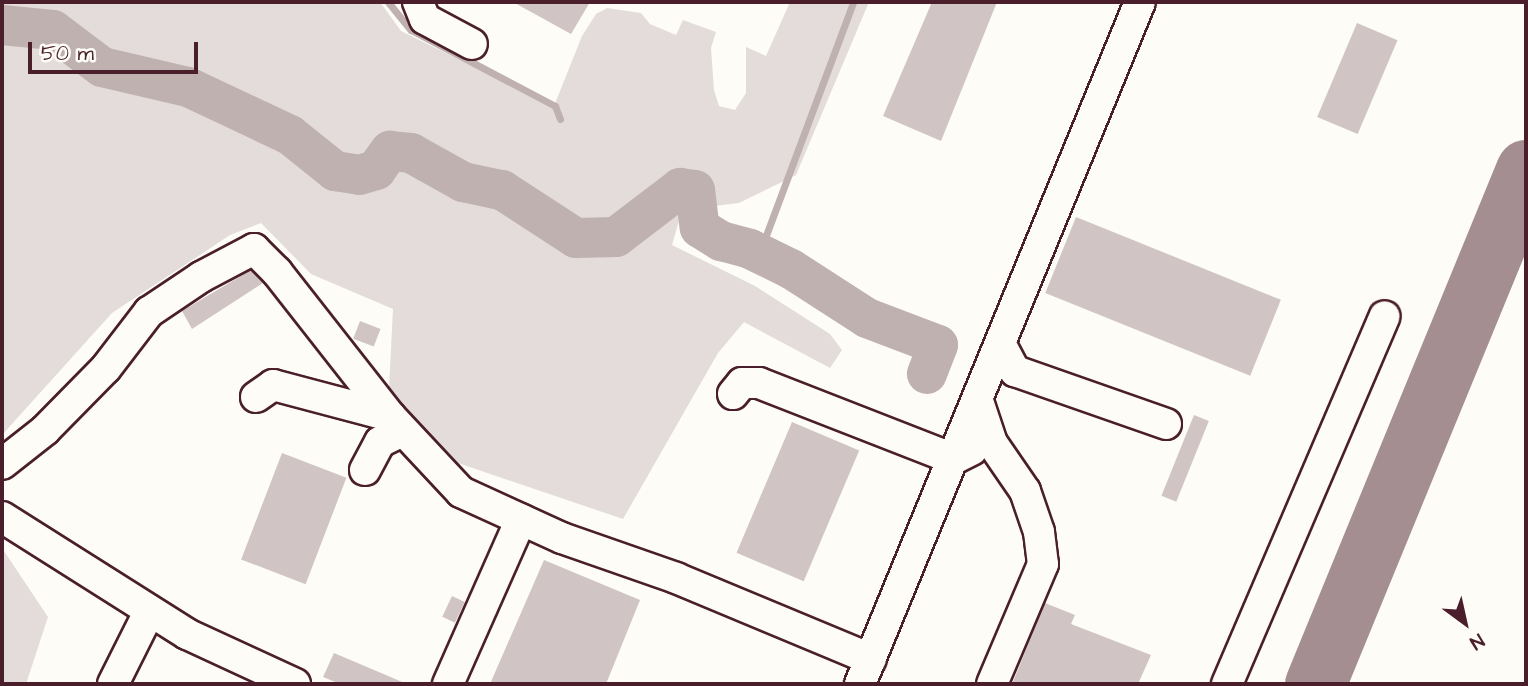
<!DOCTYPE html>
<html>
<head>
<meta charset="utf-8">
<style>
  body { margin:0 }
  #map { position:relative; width:1528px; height:686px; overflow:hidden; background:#fdfcf7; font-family:"Architects Daughter",sans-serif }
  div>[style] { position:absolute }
  .green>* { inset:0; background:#e3dcda }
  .stream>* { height:7px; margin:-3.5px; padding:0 3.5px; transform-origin:3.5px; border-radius:3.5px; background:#c0b1b1 }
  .river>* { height:40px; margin:-20px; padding:0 20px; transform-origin:20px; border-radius:20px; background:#c0b1b1 }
  .taxiway>* { height:61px; margin:-30.5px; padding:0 30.5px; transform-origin:30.5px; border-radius:30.5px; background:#a48e91 }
  .building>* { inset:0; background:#d0c5c4; transform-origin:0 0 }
  .roads { filter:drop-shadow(2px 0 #4a1f2b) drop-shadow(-2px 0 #4a1f2b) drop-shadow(0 2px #4a1f2b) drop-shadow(0 -2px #4a1f2b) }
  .minor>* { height:30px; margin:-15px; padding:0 15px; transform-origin:15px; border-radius:15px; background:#fdfcf7 }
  span { translate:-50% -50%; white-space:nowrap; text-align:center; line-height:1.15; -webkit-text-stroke:6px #fdfcf7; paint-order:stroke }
  .frame { position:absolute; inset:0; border:4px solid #4a1f2b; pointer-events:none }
  .north { position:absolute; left:1430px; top:588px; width:70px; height:70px; -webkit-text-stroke:5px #fdfcf7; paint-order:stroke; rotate:147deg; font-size:19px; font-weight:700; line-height:28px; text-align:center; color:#4a1f2b }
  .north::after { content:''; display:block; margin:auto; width:24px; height:32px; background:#4a1f2b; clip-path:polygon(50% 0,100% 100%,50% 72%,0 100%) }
  .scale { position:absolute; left:28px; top:42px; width:170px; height:32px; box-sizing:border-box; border:4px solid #4a1f2b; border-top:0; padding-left:9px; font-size:21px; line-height:24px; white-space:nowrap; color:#4a1f2b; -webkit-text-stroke:5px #fdfcf7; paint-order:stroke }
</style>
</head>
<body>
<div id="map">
  <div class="green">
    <div style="clip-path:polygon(2px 2px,380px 2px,401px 31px,554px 106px,582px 36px,596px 14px,607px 8px,641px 13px,650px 24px,676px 35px,683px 20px,716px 32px,711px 48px,714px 90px,719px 106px,735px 110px,746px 93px,746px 47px,766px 56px,790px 2px,869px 2px,796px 175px,739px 203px,682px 210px,672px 245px,755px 286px,830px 334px,842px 350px,830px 368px,744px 322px,718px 353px,623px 519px,458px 463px,431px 444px,389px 388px,393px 309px,311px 274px,261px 223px,230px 235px,112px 313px,2px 435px)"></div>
    <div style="clip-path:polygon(2px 548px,48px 617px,26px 684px,2px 684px)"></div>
  </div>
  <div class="stream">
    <div style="left:388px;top:2px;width:36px;rotate:51deg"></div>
    <div style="left:411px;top:30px;width:163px;rotate:27.8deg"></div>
    <div style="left:555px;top:106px;width:14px;rotate:69deg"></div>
    <div style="left:759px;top:254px;width:269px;rotate:-69.5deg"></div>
  </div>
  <div class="river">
    <div style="left:2px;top:25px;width:51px;rotate:5.6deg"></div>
    <div style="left:53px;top:30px;width:61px;rotate:37.1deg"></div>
    <div style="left:102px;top:67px;width:88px;rotate:13.1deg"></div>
    <div style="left:188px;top:87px;width:113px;rotate:25.2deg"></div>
    <div style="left:290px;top:135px;width:58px;rotate:38.7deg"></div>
    <div style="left:335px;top:171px;width:24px;rotate:9deg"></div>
    <div style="left:359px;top:175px;width:18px;rotate:-16deg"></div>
    <div style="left:376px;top:170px;width:24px;rotate:-54deg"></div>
    <div style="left:390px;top:151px;width:21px;rotate:5deg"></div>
    <div style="left:411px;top:153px;width:60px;rotate:29.1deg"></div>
    <div style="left:463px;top:182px;width:40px;rotate:12deg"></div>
    <div style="left:502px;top:190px;width:88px;rotate:33deg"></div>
    <div style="left:576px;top:238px;width:40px;rotate:-1.4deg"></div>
    <div style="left:616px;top:237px;width:81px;rotate:-37.4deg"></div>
    <div style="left:680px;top:188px;width:15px;rotate:8deg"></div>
    <div style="left:695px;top:190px;width:38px;rotate:83deg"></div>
    <div style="left:700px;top:228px;width:25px;rotate:32deg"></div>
    <div style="left:721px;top:241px;width:30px;rotate:15deg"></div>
    <div style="left:750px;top:249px;width:46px;rotate:26deg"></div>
    <div style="left:791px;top:269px;width:90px;rotate:32.8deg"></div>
    <div style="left:867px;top:318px;width:76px;rotate:20.8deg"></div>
    <div style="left:938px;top:345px;width:31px;rotate:111deg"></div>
  </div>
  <div class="taxiway">
    <div style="left:1315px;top:684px;width:556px;rotate:-67.68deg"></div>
  </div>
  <div class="building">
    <div style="clip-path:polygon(513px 2px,590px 2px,571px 34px)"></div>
    <div style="clip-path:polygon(932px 2px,997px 2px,941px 141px,883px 116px)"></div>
    <div style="left:1357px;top:23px;width:44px;height:102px;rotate:23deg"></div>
    <div style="left:1076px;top:217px;width:221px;height:82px;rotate:22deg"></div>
    <div style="clip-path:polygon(251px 270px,263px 283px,192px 329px,182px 311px)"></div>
    <div style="left:360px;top:321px;width:22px;height:19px;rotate:21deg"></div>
    <div style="left:1194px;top:415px;width:16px;height:87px;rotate:22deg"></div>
    <div style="left:792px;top:422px;width:73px;height:142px;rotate:23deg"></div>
    <div style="left:282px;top:453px;width:69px;height:114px;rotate:21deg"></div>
    <div style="clip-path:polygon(544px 560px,640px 600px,606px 684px,490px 684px)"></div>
    <div style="left:452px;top:596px;width:14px;height:23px;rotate:25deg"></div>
    <div style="clip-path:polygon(1045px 603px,1075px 615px,1071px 624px,1151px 655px,1138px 684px,1012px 684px)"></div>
    <div style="clip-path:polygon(334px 653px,407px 684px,340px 684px,323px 677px)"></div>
  </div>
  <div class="roads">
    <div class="minor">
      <div style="left:418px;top:2px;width:18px;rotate:68deg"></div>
      <div style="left:425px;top:19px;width:53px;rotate:28deg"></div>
      <div style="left:1001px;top:345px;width:30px;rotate:62deg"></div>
      <div style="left:1015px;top:371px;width:160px;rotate:19.3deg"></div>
      <div style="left:733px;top:394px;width:14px;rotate:-51deg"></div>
      <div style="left:742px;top:383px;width:17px"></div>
      <div style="left:759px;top:383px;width:209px;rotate:21.3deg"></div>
      <div style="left:954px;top:459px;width:20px;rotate:-27deg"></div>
      <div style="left:256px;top:397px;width:21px;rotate:-35deg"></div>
      <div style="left:273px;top:385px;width:121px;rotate:14.8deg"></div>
      <div style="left:978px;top:401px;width:44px;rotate:71.6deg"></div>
      <div style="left:992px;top:443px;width:58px;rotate:55.5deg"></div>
      <div style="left:1025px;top:491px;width:43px;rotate:71.1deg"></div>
      <div style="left:1039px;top:532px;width:32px;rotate:83deg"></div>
      <div style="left:1043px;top:564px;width:130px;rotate:113deg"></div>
      <div style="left:2px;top:464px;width:55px;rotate:-38.3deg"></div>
      <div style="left:45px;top:430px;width:87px;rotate:-45.5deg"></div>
      <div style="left:106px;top:368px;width:71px;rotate:-52.5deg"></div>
      <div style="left:149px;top:312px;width:63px;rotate:-33.9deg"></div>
      <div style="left:201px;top:277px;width:60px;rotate:-27.8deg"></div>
      <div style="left:254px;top:249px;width:33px;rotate:45deg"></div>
      <div style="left:277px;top:272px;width:183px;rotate:51.9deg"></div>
      <div style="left:390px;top:416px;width:104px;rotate:46.9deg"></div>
      <div style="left:461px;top:492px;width:111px;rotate:24.5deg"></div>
      <div style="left:562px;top:538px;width:121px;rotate:19.3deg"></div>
      <div style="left:676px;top:578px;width:211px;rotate:22.6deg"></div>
      <div style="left:365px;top:470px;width:32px;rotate:-62deg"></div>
      <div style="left:380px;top:442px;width:25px;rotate:-26deg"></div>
      <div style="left:2px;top:517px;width:219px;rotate:32.3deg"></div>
      <div style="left:187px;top:634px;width:119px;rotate:24.8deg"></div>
      <div style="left:113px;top:684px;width:80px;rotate:-63.4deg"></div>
      <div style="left:448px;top:684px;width:180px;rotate:-66.1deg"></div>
      <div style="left:860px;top:684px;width:737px;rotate:-67.68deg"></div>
      <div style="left:1227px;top:684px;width:400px;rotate:-66.8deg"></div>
    </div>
  </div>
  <div class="frame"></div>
  <div class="north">N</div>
  <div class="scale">50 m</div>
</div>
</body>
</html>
